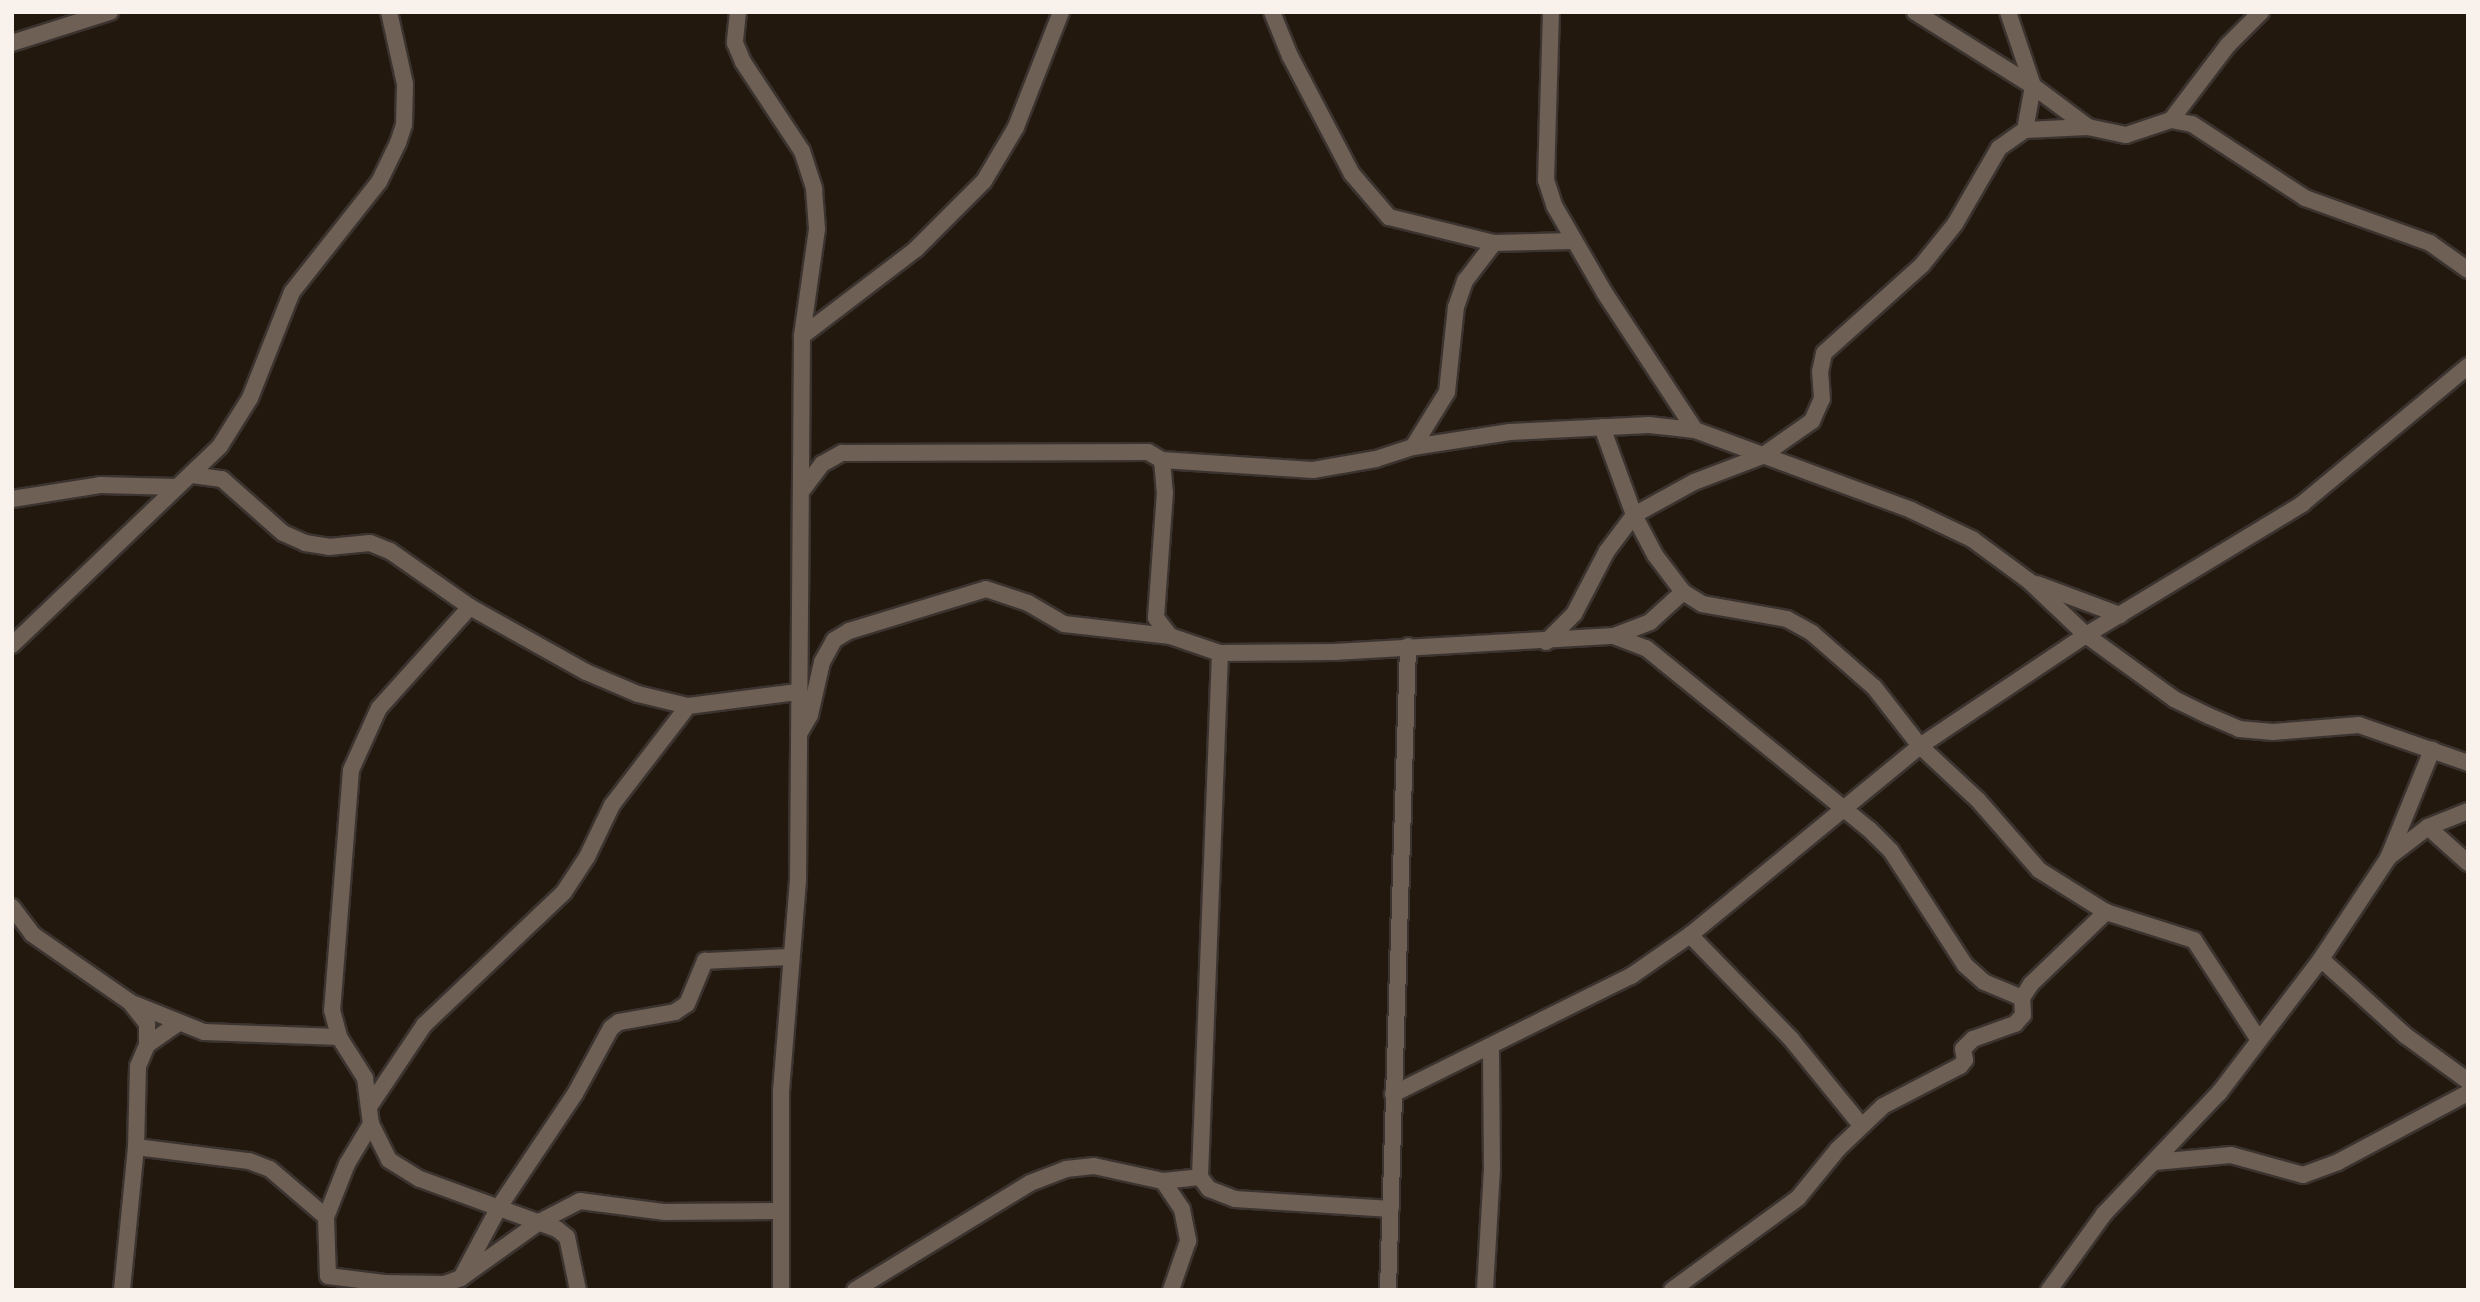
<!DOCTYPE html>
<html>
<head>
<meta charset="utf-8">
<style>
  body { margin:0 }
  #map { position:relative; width:2480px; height:1302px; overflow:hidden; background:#23180e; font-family:"Exo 2",sans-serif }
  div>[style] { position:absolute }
  .roads { filter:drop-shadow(2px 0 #3b332f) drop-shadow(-2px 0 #3b332f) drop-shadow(0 2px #3b332f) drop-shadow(0 -2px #3b332f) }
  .minor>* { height:16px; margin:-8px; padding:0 8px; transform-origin:8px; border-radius:8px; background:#6e6055 }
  span { translate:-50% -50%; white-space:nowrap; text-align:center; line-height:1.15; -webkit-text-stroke:5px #1a0f06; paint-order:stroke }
  .frame { position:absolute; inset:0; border:14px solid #f9f1eb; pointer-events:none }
</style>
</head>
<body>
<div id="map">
  <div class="roads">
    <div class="minor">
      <div style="left:738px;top:12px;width:31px;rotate:96deg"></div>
      <div style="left:735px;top:43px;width:21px;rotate:67deg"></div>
      <div style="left:743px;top:62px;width:107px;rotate:56.5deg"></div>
      <div style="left:802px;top:151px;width:40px;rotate:72deg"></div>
      <div style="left:814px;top:189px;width:40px;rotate:85.7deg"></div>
      <div style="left:817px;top:229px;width:108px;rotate:98deg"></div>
      <div style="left:802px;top:336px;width:544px;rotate:90.42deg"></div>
      <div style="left:798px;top:880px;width:211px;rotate:94.6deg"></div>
      <div style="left:781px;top:1090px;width:200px;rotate:90deg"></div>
      <div style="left:1272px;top:12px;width:48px;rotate:67.8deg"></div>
      <div style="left:1290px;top:56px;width:133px;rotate:62.3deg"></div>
      <div style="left:1352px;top:174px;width:57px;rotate:49.3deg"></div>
      <div style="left:1389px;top:217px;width:108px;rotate:13.9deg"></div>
      <div style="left:1494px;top:243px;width:78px;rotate:-1.5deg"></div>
      <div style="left:1551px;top:12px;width:168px;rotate:91.7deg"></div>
      <div style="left:1546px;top:180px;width:28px;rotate:72deg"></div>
      <div style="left:1555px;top:207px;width:98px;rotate:60deg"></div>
      <div style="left:1604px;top:292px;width:165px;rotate:56.6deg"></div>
      <div style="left:1915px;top:12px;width:139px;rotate:32.1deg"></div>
      <div style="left:2033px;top:86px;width:69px;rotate:36.7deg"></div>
      <div style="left:2008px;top:12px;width:78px;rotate:71.3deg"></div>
      <div style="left:2033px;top:86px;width:45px;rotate:100.3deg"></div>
      <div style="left:12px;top:43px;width:103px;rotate:-17.6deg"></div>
      <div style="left:2171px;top:120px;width:94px;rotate:-52.8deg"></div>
      <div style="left:2228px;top:45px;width:47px;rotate:-45deg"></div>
      <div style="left:802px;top:336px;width:143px;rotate:-37.3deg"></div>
      <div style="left:916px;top:249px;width:96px;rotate:-45deg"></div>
      <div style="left:984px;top:181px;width:63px;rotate:-59.3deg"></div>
      <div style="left:1016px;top:127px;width:123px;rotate:-68.6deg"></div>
      <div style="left:1602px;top:427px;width:94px;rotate:70deg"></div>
      <div style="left:1634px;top:515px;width:45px;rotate:62.3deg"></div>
      <div style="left:1655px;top:555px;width:46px;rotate:52.9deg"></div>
      <div style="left:1683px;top:592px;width:22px;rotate:32deg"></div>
      <div style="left:1702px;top:604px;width:86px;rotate:10deg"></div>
      <div style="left:1787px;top:619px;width:29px;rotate:29deg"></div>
      <div style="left:1812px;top:633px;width:82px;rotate:41.1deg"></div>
      <div style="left:1874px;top:687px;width:75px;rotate:52.1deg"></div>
      <div style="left:1920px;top:746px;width:79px;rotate:43deg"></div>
      <div style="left:1978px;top:800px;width:93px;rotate:48.9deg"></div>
      <div style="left:2039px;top:870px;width:79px;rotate:32.1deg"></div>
      <div style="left:2106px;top:912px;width:92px;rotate:17.7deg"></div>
      <div style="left:2194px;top:940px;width:119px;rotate:57deg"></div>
      <div style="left:1413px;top:447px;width:65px;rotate:-58.3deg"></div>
      <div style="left:1447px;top:392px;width:85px;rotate:-84deg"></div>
      <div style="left:1456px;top:307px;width:28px;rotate:-71deg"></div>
      <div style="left:1465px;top:281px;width:48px;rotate:-52.7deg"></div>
      <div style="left:1162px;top:460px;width:151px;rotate:3.8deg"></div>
      <div style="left:1313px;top:470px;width:64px;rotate:-9.9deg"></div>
      <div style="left:1376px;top:459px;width:39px;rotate:-18deg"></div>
      <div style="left:1413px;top:447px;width:98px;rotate:-8.8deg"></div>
      <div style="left:1510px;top:432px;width:139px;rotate:-2.9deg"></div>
      <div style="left:1649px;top:425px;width:46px;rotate:6.2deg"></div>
      <div style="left:1695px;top:430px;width:230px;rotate:20.3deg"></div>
      <div style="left:1911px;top:510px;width:68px;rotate:25.4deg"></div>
      <div style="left:1972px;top:539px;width:71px;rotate:36.4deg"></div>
      <div style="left:2029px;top:581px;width:79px;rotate:43.5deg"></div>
      <div style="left:2086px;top:635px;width:109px;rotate:36deg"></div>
      <div style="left:2174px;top:699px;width:39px;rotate:26deg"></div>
      <div style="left:2209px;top:716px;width:33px;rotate:23deg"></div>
      <div style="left:2239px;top:729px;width:34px;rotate:5deg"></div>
      <div style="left:2273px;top:732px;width:86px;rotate:-4.7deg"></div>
      <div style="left:2359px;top:725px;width:115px;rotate:19.2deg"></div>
      <div style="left:192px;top:475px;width:30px;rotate:8deg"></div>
      <div style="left:222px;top:479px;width:81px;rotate:41.5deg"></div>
      <div style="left:283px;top:533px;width:24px;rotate:24deg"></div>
      <div style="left:305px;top:543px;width:24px;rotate:9deg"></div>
      <div style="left:329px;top:547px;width:41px;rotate:-5.6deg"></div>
      <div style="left:370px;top:543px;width:22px;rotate:22deg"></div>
      <div style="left:390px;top:551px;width:98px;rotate:35deg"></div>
      <div style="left:470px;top:607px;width:133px;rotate:29.3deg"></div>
      <div style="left:586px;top:672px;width:56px;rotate:22.9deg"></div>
      <div style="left:638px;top:694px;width:51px;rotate:13.5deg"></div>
      <div style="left:688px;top:706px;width:110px;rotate:-7.3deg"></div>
      <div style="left:804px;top:488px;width:30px;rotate:-53deg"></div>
      <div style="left:822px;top:464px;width:23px;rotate:-29deg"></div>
      <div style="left:842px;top:453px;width:306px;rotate:-0.2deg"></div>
      <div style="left:1148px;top:452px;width:16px;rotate:30deg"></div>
      <div style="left:1162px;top:460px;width:32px;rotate:85deg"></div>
      <div style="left:1165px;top:492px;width:126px;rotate:94.1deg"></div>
      <div style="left:1156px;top:618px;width:23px;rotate:52deg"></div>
      <div style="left:1170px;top:636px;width:53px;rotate:18.8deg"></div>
      <div style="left:1220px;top:653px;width:114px;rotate:-0.5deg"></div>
      <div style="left:1334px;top:652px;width:280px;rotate:-3.3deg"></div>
      <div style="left:1614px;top:636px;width:34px;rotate:21deg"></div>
      <div style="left:1646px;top:648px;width:287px;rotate:39.1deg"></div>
      <div style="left:1869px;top:829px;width:31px;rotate:45deg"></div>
      <div style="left:1891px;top:851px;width:136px;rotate:57deg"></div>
      <div style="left:1965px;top:965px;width:25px;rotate:42deg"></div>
      <div style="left:1984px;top:982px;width:41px;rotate:22.8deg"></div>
      <div style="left:12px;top:499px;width:89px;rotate:-9deg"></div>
      <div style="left:100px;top:485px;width:77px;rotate:1.5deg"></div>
      <div style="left:2037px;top:584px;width:89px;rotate:20.5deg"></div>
      <div style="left:470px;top:607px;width:136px;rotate:132deg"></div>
      <div style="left:379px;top:708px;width:68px;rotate:114.3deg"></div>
      <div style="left:351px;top:770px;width:241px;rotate:94.5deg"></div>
      <div style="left:332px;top:1010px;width:28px;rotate:75deg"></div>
      <div style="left:339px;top:1037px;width:49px;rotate:57.6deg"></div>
      <div style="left:365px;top:1078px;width:46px;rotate:82.6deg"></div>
      <div style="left:371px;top:1124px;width:40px;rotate:63.4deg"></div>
      <div style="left:389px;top:1160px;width:36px;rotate:32deg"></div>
      <div style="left:420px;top:1179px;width:146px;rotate:20.1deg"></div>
      <div style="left:557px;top:1229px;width:13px;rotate:39deg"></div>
      <div style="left:567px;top:1237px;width:54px;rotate:78.3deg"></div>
      <div style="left:1614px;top:636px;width:39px;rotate:-21deg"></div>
      <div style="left:1650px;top:622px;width:45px;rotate:-42.3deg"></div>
      <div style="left:1546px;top:642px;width:40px;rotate:-45deg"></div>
      <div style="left:1574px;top:614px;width:71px;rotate:-62.4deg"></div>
      <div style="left:1607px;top:551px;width:45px;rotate:-53.1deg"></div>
      <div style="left:1634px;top:515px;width:68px;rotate:-28.8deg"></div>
      <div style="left:1694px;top:482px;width:73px;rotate:-20.9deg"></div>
      <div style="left:1762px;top:456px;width:61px;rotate:-35deg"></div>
      <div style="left:1812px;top:421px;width:24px;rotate:-66deg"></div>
      <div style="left:1822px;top:399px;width:27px;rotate:-94deg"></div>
      <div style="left:1820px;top:372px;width:19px;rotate:-78deg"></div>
      <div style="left:1824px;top:353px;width:132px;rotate:-41.9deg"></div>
      <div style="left:1922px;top:265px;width:53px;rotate:-51.2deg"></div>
      <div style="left:1955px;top:224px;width:88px;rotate:-59.9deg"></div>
      <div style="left:1999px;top:148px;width:32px;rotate:-35deg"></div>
      <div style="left:2025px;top:130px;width:63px;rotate:-2.7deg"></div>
      <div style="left:2088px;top:127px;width:39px;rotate:12deg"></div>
      <div style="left:2126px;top:135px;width:47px;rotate:-18.4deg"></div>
      <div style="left:2171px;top:120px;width:21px;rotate:11deg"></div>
      <div style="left:2192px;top:124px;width:135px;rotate:33.2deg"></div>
      <div style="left:2305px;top:198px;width:133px;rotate:19.8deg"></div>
      <div style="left:2430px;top:243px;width:47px;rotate:35.4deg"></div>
      <div style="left:12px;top:645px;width:288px;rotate:-43.7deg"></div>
      <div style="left:220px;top:446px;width:57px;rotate:-58deg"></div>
      <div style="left:250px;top:398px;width:114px;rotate:-68.4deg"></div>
      <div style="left:292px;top:292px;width:140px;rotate:-51.7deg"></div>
      <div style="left:379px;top:182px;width:43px;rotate:-64deg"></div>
      <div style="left:398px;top:143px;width:19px;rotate:-72deg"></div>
      <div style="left:404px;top:125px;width:41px;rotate:-88.6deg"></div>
      <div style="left:405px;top:84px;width:74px;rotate:-102.5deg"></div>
      <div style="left:1220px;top:653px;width:524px;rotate:92.19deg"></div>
      <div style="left:1200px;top:1177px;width:15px;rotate:53deg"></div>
      <div style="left:1209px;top:1189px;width:28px;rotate:21deg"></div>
      <div style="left:1235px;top:1199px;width:156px;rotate:3.7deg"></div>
      <div style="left:799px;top:734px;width:22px;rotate:-60deg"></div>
      <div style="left:810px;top:715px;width:54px;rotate:-77.2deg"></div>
      <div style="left:822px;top:662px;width:25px;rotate:-61deg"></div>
      <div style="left:834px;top:640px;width:17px;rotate:-31deg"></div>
      <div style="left:849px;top:631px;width:143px;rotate:-17deg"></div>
      <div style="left:986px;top:589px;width:44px;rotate:18.4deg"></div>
      <div style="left:1028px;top:603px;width:42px;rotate:30.3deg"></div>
      <div style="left:1064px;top:624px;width:107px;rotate:6.5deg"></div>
      <div style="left:2428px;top:827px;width:54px;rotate:42deg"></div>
      <div style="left:2389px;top:857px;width:49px;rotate:-37.6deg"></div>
      <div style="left:2428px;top:827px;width:43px;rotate:-21.8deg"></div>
      <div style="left:12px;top:907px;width:34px;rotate:53deg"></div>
      <div style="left:32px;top:934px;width:119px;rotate:34.8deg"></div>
      <div style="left:130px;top:1002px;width:28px;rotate:52deg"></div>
      <div style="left:147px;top:1024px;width:21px;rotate:90deg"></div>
      <div style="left:147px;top:1045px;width:23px;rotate:113deg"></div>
      <div style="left:138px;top:1066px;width:81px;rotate:91.4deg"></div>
      <div style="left:136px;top:1147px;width:144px;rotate:95.6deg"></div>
      <div style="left:1690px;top:935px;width:145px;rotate:45.8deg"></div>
      <div style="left:1791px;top:1039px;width:111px;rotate:50.9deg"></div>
      <div style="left:2321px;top:959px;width:115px;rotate:42.2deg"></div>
      <div style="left:2406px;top:1036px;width:77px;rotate:36deg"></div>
      <div style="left:134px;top:1004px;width:75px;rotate:21.8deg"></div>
      <div style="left:204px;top:1032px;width:135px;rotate:2.1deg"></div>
      <div style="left:147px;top:1045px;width:39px;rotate:-35deg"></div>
      <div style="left:1393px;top:1094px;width:266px;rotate:-26.4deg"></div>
      <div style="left:1631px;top:976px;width:72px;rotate:-34.8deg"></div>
      <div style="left:1690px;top:935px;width:298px;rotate:-39.4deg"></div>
      <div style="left:1920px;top:746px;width:200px;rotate:-33.8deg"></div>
      <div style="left:2086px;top:635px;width:253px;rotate:-31.2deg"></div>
      <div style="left:2302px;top:504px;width:216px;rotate:-39.7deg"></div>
      <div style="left:371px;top:1104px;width:95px;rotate:-56.1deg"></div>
      <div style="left:424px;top:1025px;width:193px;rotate:-43.5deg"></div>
      <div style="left:564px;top:892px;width:42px;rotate:-56.7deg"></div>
      <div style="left:587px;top:857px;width:58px;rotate:-64.3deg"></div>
      <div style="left:612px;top:805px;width:125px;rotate:-52.5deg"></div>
      <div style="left:136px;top:1147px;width:114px;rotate:7.1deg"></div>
      <div style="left:249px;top:1161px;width:22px;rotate:21deg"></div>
      <div style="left:270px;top:1169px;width:74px;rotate:40.6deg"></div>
      <div style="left:326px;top:1217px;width:59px;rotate:88.1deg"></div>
      <div style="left:328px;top:1276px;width:57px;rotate:7deg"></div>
      <div style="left:385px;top:1283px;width:9px;rotate:36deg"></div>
      <div style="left:2155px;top:1162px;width:76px;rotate:-5.3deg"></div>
      <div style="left:2231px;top:1155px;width:75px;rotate:15.5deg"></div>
      <div style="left:2303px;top:1175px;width:37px;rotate:-20deg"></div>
      <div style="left:2338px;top:1162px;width:147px;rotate:-28deg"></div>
      <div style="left:1163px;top:1181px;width:34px;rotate:56deg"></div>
      <div style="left:1182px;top:1209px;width:33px;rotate:79deg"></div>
      <div style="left:1188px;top:1241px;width:52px;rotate:109.1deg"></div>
      <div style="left:326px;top:1217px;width:57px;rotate:-68.4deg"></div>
      <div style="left:347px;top:1164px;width:47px;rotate:-59deg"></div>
      <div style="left:461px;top:1278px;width:81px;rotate:-61.8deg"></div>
      <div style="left:499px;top:1207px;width:136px;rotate:-56.1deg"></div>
      <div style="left:575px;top:1094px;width:75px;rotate:-61.4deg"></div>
      <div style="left:611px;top:1028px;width:10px;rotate:-37deg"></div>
      <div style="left:619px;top:1022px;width:57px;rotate:-10.1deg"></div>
      <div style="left:675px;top:1012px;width:14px;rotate:-34deg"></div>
      <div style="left:687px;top:1004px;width:47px;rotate:-67.3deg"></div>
      <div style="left:705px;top:961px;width:86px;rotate:-2.7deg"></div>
      <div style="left:385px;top:1283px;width:59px;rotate:1deg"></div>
      <div style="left:444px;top:1284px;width:18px;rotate:-19deg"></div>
      <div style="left:461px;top:1278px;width:98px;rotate:-35.5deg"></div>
      <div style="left:541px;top:1221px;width:44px;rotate:-27.1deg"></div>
      <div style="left:580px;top:1201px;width:86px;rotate:7.4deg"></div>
      <div style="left:665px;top:1212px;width:113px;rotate:-0.5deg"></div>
      <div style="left:855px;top:1290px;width:205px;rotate:-31.4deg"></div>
      <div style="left:1030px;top:1183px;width:39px;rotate:-21deg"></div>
      <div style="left:1066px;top:1169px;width:28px;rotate:-6deg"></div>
      <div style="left:1094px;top:1166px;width:71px;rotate:12.3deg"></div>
      <div style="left:1163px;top:1181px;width:37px;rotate:-6deg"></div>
      <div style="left:1388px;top:1290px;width:644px;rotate:-88.22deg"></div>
      <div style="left:1485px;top:1290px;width:120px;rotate:-86.7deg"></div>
      <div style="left:1492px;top:1170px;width:121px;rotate:-90.5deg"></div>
      <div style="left:1672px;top:1290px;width:156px;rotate:-36.1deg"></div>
      <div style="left:1798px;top:1198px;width:63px;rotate:-50.8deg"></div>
      <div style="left:1838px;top:1149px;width:62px;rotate:-43.7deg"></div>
      <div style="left:1883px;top:1106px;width:87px;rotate:-27.5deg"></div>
      <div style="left:1960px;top:1066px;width:8px;rotate:-50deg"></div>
      <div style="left:1965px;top:1060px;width:11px;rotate:-100deg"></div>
      <div style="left:1963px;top:1049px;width:14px;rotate:-45deg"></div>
      <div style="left:1973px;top:1039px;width:45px;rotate:-19.7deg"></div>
      <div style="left:2015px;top:1024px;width:12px;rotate:-48deg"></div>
      <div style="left:2023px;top:1015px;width:17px;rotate:-93deg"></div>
      <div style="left:2022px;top:998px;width:17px;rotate:-57deg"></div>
      <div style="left:2031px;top:984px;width:104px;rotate:-43.8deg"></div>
      <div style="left:2049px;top:1290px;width:94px;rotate:-54.1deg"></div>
      <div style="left:2104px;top:1214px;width:167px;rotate:-46.5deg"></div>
      <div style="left:2219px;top:1093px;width:168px;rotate:-52.7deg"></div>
      <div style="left:2321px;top:959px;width:121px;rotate:-56.4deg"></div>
      <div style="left:2388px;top:858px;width:117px;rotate:-67.8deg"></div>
    </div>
  </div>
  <div class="frame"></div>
</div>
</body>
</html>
